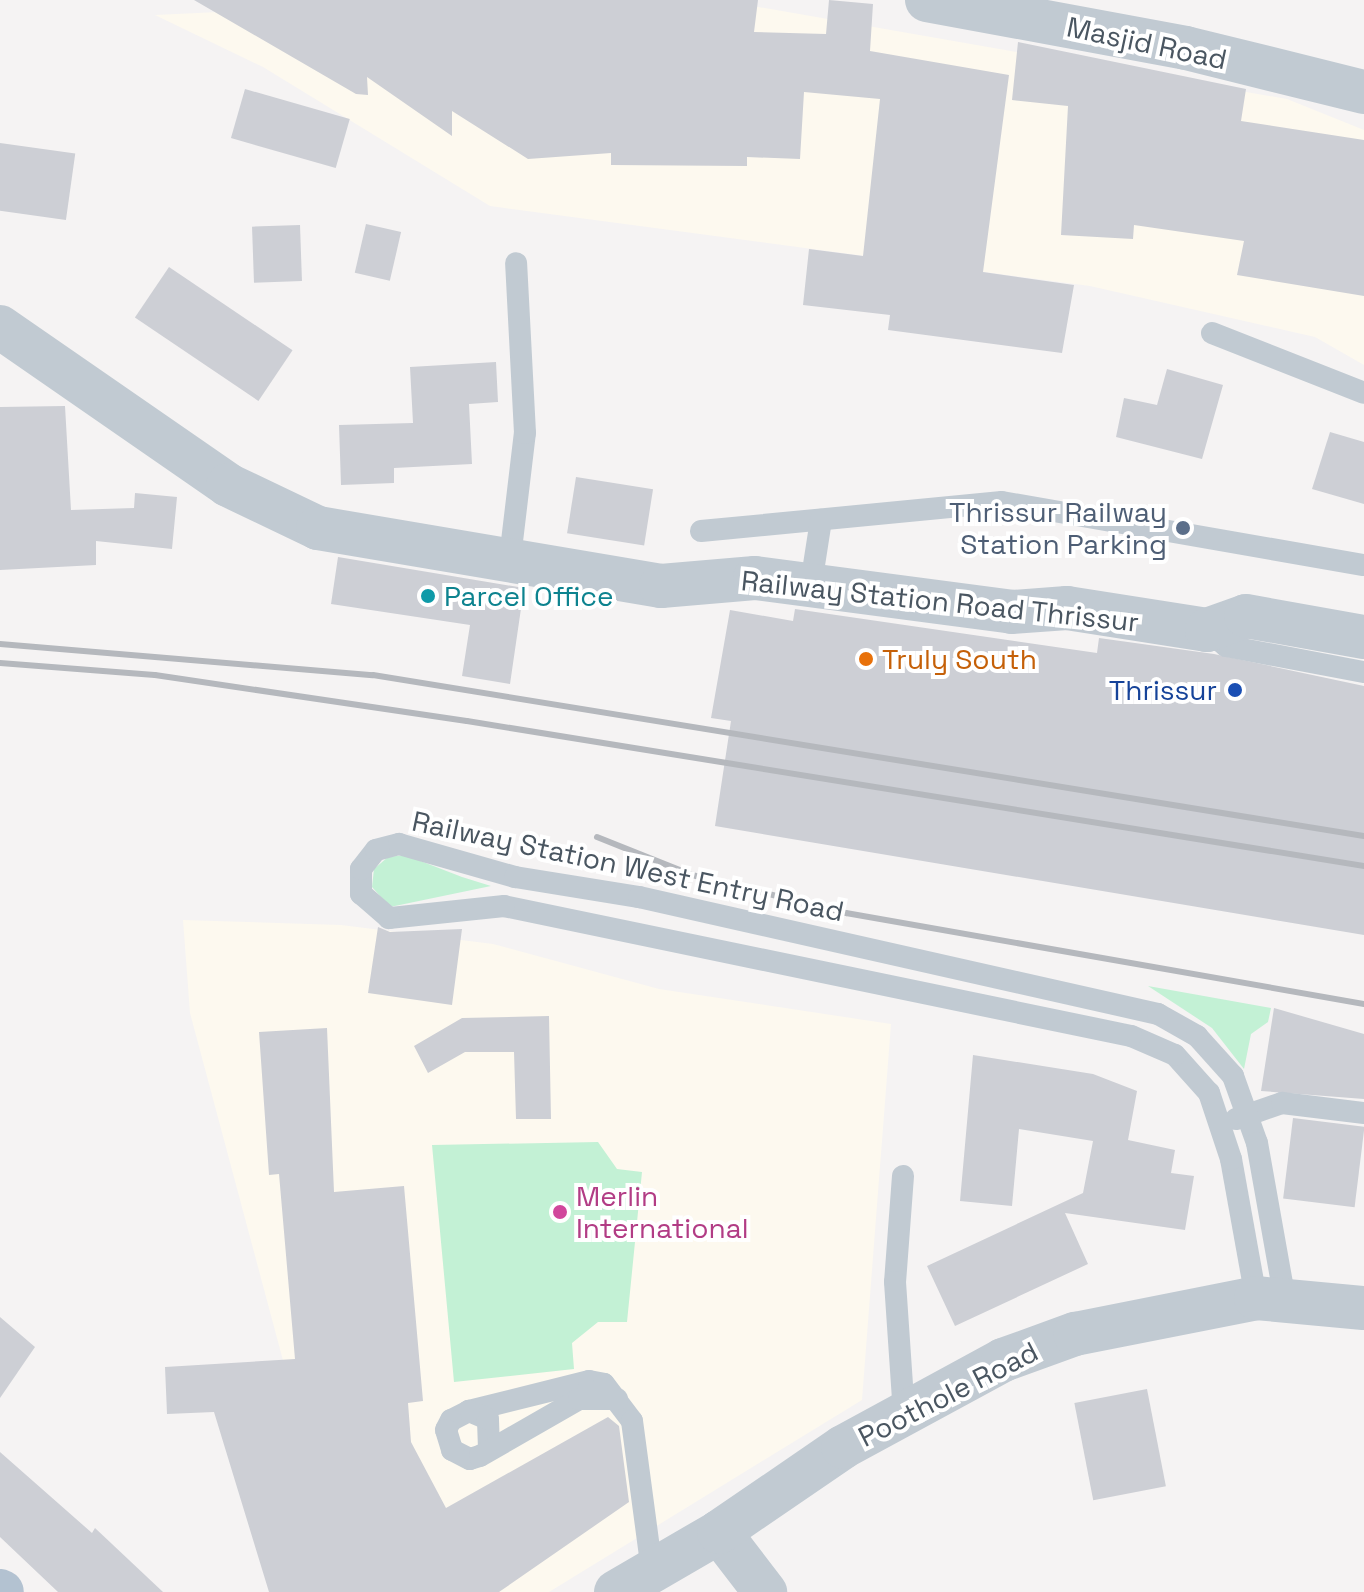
<!DOCTYPE html>
<html>
<head>
<meta charset="utf-8">
<style>
  body { margin:0 }
  #map { position:relative; width:1364px; height:1592px; overflow:hidden; background:#f5f3f3; font-family:"Space Grotesk",sans-serif }
  div>[style] { position:absolute }
  .commercial>* { inset:0; background:#fdf9ef }
  .green>* { inset:0; background:#c3f1d5 }
  .building>* { inset:0; background:#cdcfd5; transform-origin:0 0 }
  .service>* { height:22px; margin:-11px; padding:0 11px; transform-origin:11px; border-radius:11px; background:#c1cad2 }
  .minor>* { height:44px; margin:-22px; padding:0 22px; transform-origin:22px; border-radius:22px; background:#c1cad2 }
  .tertiary>* { height:44px; margin:-22px; padding:0 22px; transform-origin:22px; border-radius:22px; background:#c1cad2 }
  .primary>* { height:44px; margin:-22px; padding:0 22px; transform-origin:22px; border-radius:22px; background:#b3c2d1 }
  .rail>* { height:6px; margin:-3px; padding:0 3px; transform-origin:3px; border-radius:3px; background:#b5b8bd }
  .dots>* { width:22px; height:22px; translate:-50% -50%; box-sizing:border-box; border:4px solid #fff; border-radius:50% }
  span { translate:-50% -50%; white-space:nowrap; text-align:center; line-height:1.15; -webkit-text-stroke:8px #fff; paint-order:stroke }
  .street-label { font-size:28px; color:#4a5661 }
  .service-label { font-size:28px; color:#4e5e75 }
  .right { translate:-100% -50%; text-align:right }
  .culture-label { font-size:28px; color:#0d838f }
  .left { translate:0 -50%; text-align:left }
  .food-label { font-size:28px; color:#c56008 }
  .transit-label { font-size:28px; color:#164399 }
  .hotel-label { font-size:28px; color:#b23c85 }
</style>
</head>
<body>
<div id="map">
  <div class="commercial">
    <div style="clip-path:polygon(475px 0,724px 1px,1287px 99px,1364px 130px,1364px 365px,1315px 337px,1090px 286px,490px 206px,263px 67px,155px 15px)"></div>
    <div style="clip-path:polygon(183px 920px,341px 925px,493px 944px,659px 989px,891px 1024px,862px 1400px,549px 1592px,345px 1592px,190px 1013px)"></div>
  </div>
  <div class="green">
    <div style="clip-path:polygon(405px 855px,462px 877px,491px 886px,390px 907px,372px 887px,374px 869px,388px 857px)"></div>
    <div style="clip-path:polygon(1148px 986px,1271px 1008px,1268px 1022px,1251px 1034px,1244px 1069px,1212px 1028px)"></div>
    <div style="clip-path:polygon(598px 1142px,617px 1169px,642px 1172px,627px 1322px,598px 1322px,572px 1343px,574px 1369px,454px 1382px,432px 1145px)"></div>
  </div>
  <div class="building">
    <div style="clip-path:polygon(194px 0,758px 0,754px 32px,826px 34px,829px 0,873px 4px,870px 51px,1009px 75px,983px 272px,1074px 285px,1062px 353px,888px 330px,890px 315px,803px 305px,809px 249px,863px 256px,880px 99px,804px 92px,800px 159px,747px 157px,747px 166px,611px 165px,611px 153px,528px 159px,452px 111px,452px 136px,367px 77px,368px 95px,356px 94px)"></div>
    <div style="clip-path:polygon(1018px 42px,1246px 89px,1241px 121px,1364px 140px,1364px 296px,1237px 275px,1244px 241px,1134px 225px,1133px 239px,1061px 235px,1068px 106px,1012px 100px)"></div>
    <div style="left:245px;top:89px;width:109px;height:51px;rotate:16deg"></div>
    <div style="left:0;top:143px;width:76px;height:67px;rotate:8deg"></div>
    <div style="left:366px;top:224px;width:36px;height:50px;rotate:13deg"></div>
    <div style="left:300px;top:225px;width:56px;height:48px;rotate:88deg"></div>
    <div style="left:169px;top:267px;width:149px;height:61px;rotate:34deg"></div>
    <div style="clip-path:polygon(496px 362px,498px 402px,469px 404px,472px 464px,394px 468px,394px 483px,341px 485px,339px 425px,413px 423px,410px 367px)"></div>
    <div style="clip-path:polygon(1167px 369px,1223px 385px,1202px 459px,1116px 437px,1124px 398px,1157px 405px)"></div>
    <div style="clip-path:polygon(65px 406px,71px 510px,134px 508px,135px 493px,177px 497px,172px 549px,96px 541px,96px 565px,0 570px,0 407px)"></div>
    <div style="clip-path:polygon(1330px 432px,1364px 442px,1364px 504px,1312px 489px)"></div>
    <div style="left:576px;top:477px;width:78px;height:57px;rotate:9deg"></div>
    <div style="clip-path:polygon(338px 557px,524px 588px,510px 684px,462px 676px,470px 625px,331px 604px)"></div>
    <div style="clip-path:polygon(795px 609px,1097px 653px,1099px 638px,1214px 654px,1364px 686px,1364px 935px,715px 826px,731px 721px,711px 718px,730px 610px,793px 621px)"></div>
    <div style="clip-path:polygon(378px 927px,390px 932px,462px 929px,452px 1005px,368px 993px)"></div>
    <div style="clip-path:polygon(1274px 1008px,1364px 1034px,1364px 1099px,1261px 1091px)"></div>
    <div style="clip-path:polygon(549px 1016px,551px 1119px,516px 1119px,514px 1052px,465px 1052px,428px 1073px,414px 1046px,462px 1018px)"></div>
    <div style="clip-path:polygon(327px 1028px,334px 1192px,404px 1186px,423px 1401px,408px 1403px,411px 1442px,446px 1508px,608px 1417px,619px 1426px,629px 1502px,499px 1592px,269px 1592px,214px 1412px,167px 1414px,165px 1367px,295px 1359px,279px 1174px,269px 1175px,259px 1032px)"></div>
    <div style="clip-path:polygon(973px 1055px,1093px 1074px,1137px 1091px,1128px 1140px,1175px 1150px,1171px 1173px,1194px 1176px,1185px 1230px,1065px 1213px,1088px 1264px,955px 1326px,927px 1266px,1083px 1193px,1093px 1141px,1019px 1129px,1012px 1206px,960px 1201px)"></div>
    <div style="left:1293px;top:1118px;width:72px;height:81px;rotate:7deg"></div>
    <div style="clip-path:polygon(0 1317px,35px 1347px,0 1398px)"></div>
    <div style="left:1147px;top:1389px;width:99px;height:74px;rotate:79deg"></div>
    <div style="clip-path:polygon(0 1452px,92px 1533px,95px 1528px,163px 1592px,58px 1592px,0 1537px)"></div>
  </div>
  <div class="service">
    <div style="left:1212px;top:333px;width:163px;rotate:21.5deg"></div>
    <div style="left:701px;top:531px;width:302px;rotate:-5.5deg"></div>
    <div style="left:1002px;top:502px;width:367px;rotate:9.9deg"></div>
    <div style="left:510px;top:558px;width:126px;rotate:-83.2deg"></div>
    <div style="left:525px;top:433px;width:170px;rotate:-93deg"></div>
    <div style="left:811px;top:584px;width:65px;rotate:-81.1deg"></div>
    <div style="left:1207px;top:630px;width:25px;rotate:40deg"></div>
    <div style="left:1226px;top:646px;width:140px;rotate:10.7deg"></div>
    <div style="left:1236px;top:1119px;width:49px;rotate:-19.2deg"></div>
    <div style="left:1282px;top:1103px;width:83px;rotate:7deg"></div>
    <div style="left:903px;top:1176px;width:106px;rotate:94.3deg"></div>
    <div style="left:895px;top:1282px;width:132px;rotate:86.1deg"></div>
    <div style="left:1256px;top:1298px;width:141px;rotate:-100.2deg"></div>
    <div style="left:1231px;top:1159px;width:70px;rotate:-108.4deg"></div>
    <div style="left:1209px;top:1093px;width:51px;rotate:-131.8deg"></div>
    <div style="left:1175px;top:1055px;width:48px;rotate:-156.6deg"></div>
    <div style="left:1131px;top:1036px;width:640px;rotate:-168.29deg"></div>
    <div style="left:504px;top:906px;width:116px;rotate:174deg"></div>
    <div style="left:389px;top:918px;width:37px;rotate:-139deg"></div>
    <div style="left:361px;top:894px;width:25px;rotate:-90deg"></div>
    <div style="left:361px;top:869px;width:24px;rotate:-52deg"></div>
    <div style="left:376px;top:850px;width:24px;rotate:-15deg"></div>
    <div style="left:399px;top:844px;width:121px;rotate:15.9deg"></div>
    <div style="left:515px;top:877px;width:126px;rotate:9.2deg"></div>
    <div style="left:639px;top:897px;width:532px;rotate:12.7deg"></div>
    <div style="left:1158px;top:1014px;width:45px;rotate:29.4deg"></div>
    <div style="left:1197px;top:1036px;width:54px;rotate:48deg"></div>
    <div style="left:1233px;top:1076px;width:71px;rotate:70.3deg"></div>
    <div style="left:1257px;top:1143px;width:159px;rotate:79.9deg"></div>
    <div style="left:469px;top:1411px;width:124px;rotate:-14deg"></div>
    <div style="left:589px;top:1381px;width:15px;rotate:11deg"></div>
    <div style="left:604px;top:1384px;width:46px;rotate:52.9deg"></div>
    <div style="left:632px;top:1421px;width:151px;rotate:82.4deg"></div>
    <div style="left:489px;top:1449px;width:30px;rotate:-92deg"></div>
    <div style="left:488px;top:1419px;width:21px;rotate:-157deg"></div>
    <div style="left:469px;top:1411px;width:20px;rotate:153deg"></div>
    <div style="left:451px;top:1420px;width:11px;rotate:117deg"></div>
    <div style="left:446px;top:1430px;width:21px;rotate:73deg"></div>
    <div style="left:452px;top:1450px;width:20px;rotate:27deg"></div>
    <div style="left:470px;top:1459px;width:10px;rotate:-17deg"></div>
    <div style="left:480px;top:1456px;width:114px;rotate:-29.9deg"></div>
    <div style="left:579px;top:1399px;width:38px"></div>
  </div>
  <div class="minor">
    <div style="left:0;top:327px;width:277px;rotate:34.7deg"></div>
    <div style="left:228px;top:485px;width:100px;rotate:25.5deg"></div>
    <div style="left:318px;top:528px;width:348px;rotate:9.6deg"></div>
    <div style="left:661px;top:586px;width:94px;rotate:-4.9deg"></div>
    <div style="left:755px;top:578px;width:259px;rotate:7.5deg"></div>
    <div style="left:1012px;top:612px;width:55px;rotate:-4.2deg"></div>
    <div style="left:1067px;top:608px;width:142px;rotate:8.9deg"></div>
    <div style="left:1207px;top:630px;width:41px;rotate:-19.7deg"></div>
    <div style="left:1246px;top:616px;width:120px;rotate:10.1deg"></div>
    <div style="left:719px;top:1532px;width:76px;rotate:52.5deg"></div>
  </div>
  <div class="tertiary">
    <div style="left:927px;top:0;width:263px;rotate:10.5deg"></div>
    <div style="left:1186px;top:48px;width:183px;rotate:13.9deg"></div>
    <div style="left:616px;top:1592px;width:119px;rotate:-30.2deg"></div>
    <div style="left:719px;top:1532px;width:150px;rotate:-34.4deg"></div>
    <div style="left:843px;top:1447px;width:182px;rotate:-28.5deg"></div>
    <div style="left:1003px;top:1360px;width:77px;rotate:-19.9deg"></div>
    <div style="left:1075px;top:1334px;width:185px;rotate:-11.2deg"></div>
    <div style="left:1256px;top:1298px;width:108px;rotate:5.3deg"></div>
  </div>
  <div class="primary">
    <div style="left:0;top:1591px;width:2px;rotate:27deg"></div>
  </div>
  <div class="rail">
    <div style="left:0;top:644px;width:374px;rotate:4.8deg"></div>
    <div style="left:373px;top:675px;width:1004px;rotate:9.23deg"></div>
    <div style="left:0;top:663px;width:155px;rotate:4.4deg"></div>
    <div style="left:155px;top:675px;width:315px;rotate:8.4deg"></div>
    <div style="left:467px;top:721px;width:909px;rotate:9.18deg"></div>
    <div style="left:597px;top:837px;width:102px;rotate:21.8deg"></div>
    <div style="left:692px;top:875px;width:159px;rotate:13.9deg"></div>
    <div style="left:846px;top:913px;width:526px;rotate:9.96deg"></div>
  </div>
  <div class="dots">
    <div style="left:1183px;top:528px;background:#5c6f8a"></div>
    <div style="left:428px;top:596px;background:#0f9aa8"></div>
    <div style="left:866px;top:659px;background:#e8710a"></div>
    <div style="left:1235px;top:690px;background:#1a4fb4"></div>
    <div style="left:560px;top:1212px;background:#d1479c"></div>
  </div>
  <div class="street-label">
    <span style="left:1147px;top:43px;rotate:12deg">Masjid Road</span>
    <span style="left:940px;top:601px;rotate:6deg">Railway Station Road Thrissur</span>
    <span style="left:628px;top:866px;rotate:12deg">Railway Station West Entry Road</span>
    <span style="left:948px;top:1394px;rotate:-27deg">Poothole Road</span>
  </div>
  <div class="service-label">
    <span class="right" style="left:1167px;top:528px">Thrissur Railway<br>Station Parking</span>
  </div>
  <div class="culture-label">
    <span class="left" style="left:444px;top:596px">Parcel Office</span>
  </div>
  <div class="food-label">
    <span class="left" style="left:882px;top:659px">Truly South</span>
  </div>
  <div class="transit-label">
    <span class="right" style="left:1217px;top:690px">Thrissur</span>
  </div>
  <div class="hotel-label">
    <span class="left" style="left:576px;top:1212px">Merlin<br>International</span>
  </div>
</div>
</body>
</html>
